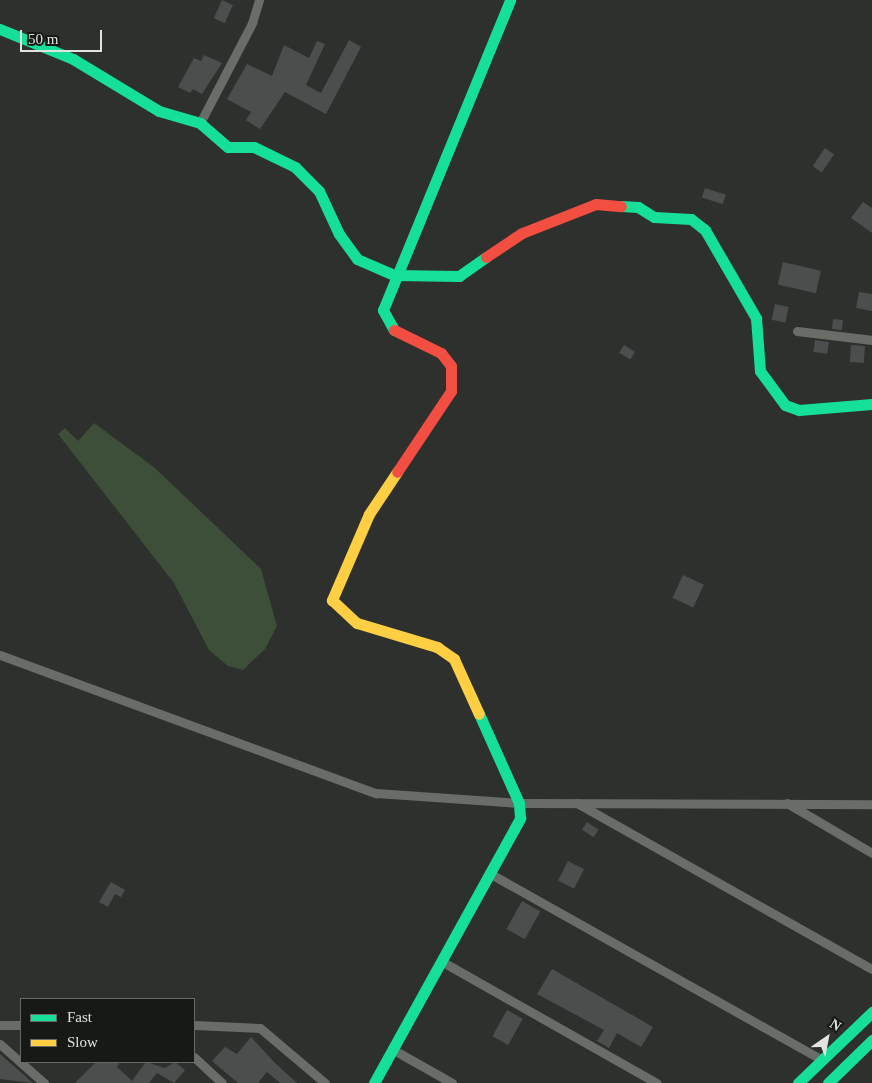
<!DOCTYPE html>
<html>
<head>
<meta charset="utf-8">
<style>
  body { margin:0 }
  #map { position:relative; width:872px; height:1083px; overflow:hidden; background:#2d302c; font-family:Georgia,serif }
  div>[style] { position:absolute }
  .green>* { inset:0; background:#3d4e39 }
  .building>* { inset:0; background:#4c4e4e; transform-origin:0 0 }
  .street>* { height:9px; margin:-4.5px; padding:0 4.5px; transform-origin:4.5px; border-radius:4.5px; background:#686d68 }
  .fast>* { height:11px; margin:-5.5px; padding:0 5.5px; transform-origin:5.5px; border-radius:5.5px; background:#16e098 }
  .slow>* { height:11px; margin:-5.5px; padding:0 5.5px; transform-origin:5.5px; border-radius:5.5px; background:#ffcf43 }
  .jam>* { height:11px; margin:-5.5px; padding:0 5.5px; transform-origin:5.5px; border-radius:5.5px; background:#f24e42 }
  span { translate:-50% -50%; white-space:nowrap; text-align:center; line-height:1.15; -webkit-text-stroke:5px #161915; paint-order:stroke }
  .legend { position:absolute; left:20px; top:998px; width:175px; height:65px; box-sizing:border-box; background:#161915; border:1px solid #676a66; margin:0; padding:6px 9px; list-style:none; font-size:15px; color:#e0e4df }
  .legend li { display:flex; align-items:center; gap:10px; height:25px }
  .legend b { width:25px; border:1px solid #676a66 }
  .north { position:absolute; left:802px; top:1013px; width:50px; height:50px; -webkit-text-stroke:4px #161915; paint-order:stroke; rotate:33deg; font-size:14px; font-weight:700; line-height:20px; text-align:center; color:#e0e4df }
  .north::after { content:''; display:block; margin:auto; width:18px; height:22px; background:#e0e4df; clip-path:polygon(50% 0,100% 100%,50% 72%,0 100%) }
  .scale { position:absolute; left:20px; top:30px; width:82px; height:22px; box-sizing:border-box; border:2px solid #e0e4df; border-top:0; padding-left:6px; font-size:15px; line-height:18px; white-space:nowrap; color:#e0e4df; -webkit-text-stroke:4px #161915; paint-order:stroke }
</style>
</head>
<body>
<div id="map">
  <div class="green">
    <div style="clip-path:polygon(94px 423px,155px 468px,261px 569px,277px 626px,265px 649px,243px 670px,228px 666px,209px 650px,174px 583px,58px 434px,65px 428px,78px 441px)"></div>
  </div>
  <div class="building">
    <div style="left:222px;top:0;width:12px;height:20px;rotate:24deg"></div>
    <div style="clip-path:polygon(349px 40px,361px 47px,326px 114px,285px 92px,260px 129px,246px 120px,251px 112px,227px 99px,247px 64px,272px 76px,284px 45px,309px 58px,317px 41px,325px 44px,306px 85px,321px 93px)"></div>
    <div style="clip-path:polygon(204px 55px,222px 63px,202px 94px,193px 89px,190px 93px,178px 87px,194px 58px,201px 61px)"></div>
    <div style="left:825px;top:148px;width:11px;height:22px;rotate:34deg"></div>
    <div style="left:705px;top:188px;width:22px;height:10px;rotate:18deg"></div>
    <div style="clip-path:polygon(863px 202px,872px 208px,872px 233px,851px 218px)"></div>
    <div style="left:783px;top:262px;width:39px;height:23px;rotate:13deg"></div>
    <div style="clip-path:polygon(859px 292px,872px 294px,872px 311px,856px 308px)"></div>
    <div style="left:775px;top:304px;width:14px;height:16px;rotate:12deg"></div>
    <div style="left:833px;top:319px;width:10px;height:10px;rotate:6deg"></div>
    <div style="left:815px;top:340px;width:14px;height:12px;rotate:8deg"></div>
    <div style="left:624px;top:345px;width:13px;height:9px;rotate:32deg"></div>
    <div style="left:851px;top:345px;width:14px;height:17px;rotate:4deg"></div>
    <div style="left:683px;top:575px;width:23px;height:25px;rotate:25deg"></div>
    <div style="left:587px;top:822px;width:14px;height:9px;rotate:34deg"></div>
    <div style="left:568px;top:861px;width:18px;height:22px;rotate:27deg"></div>
    <div style="clip-path:polygon(111px 882px,125px 890px,121px 897px,115px 894px,108px 907px,99px 902px)"></div>
    <div style="left:522px;top:901px;width:21px;height:32px;rotate:29deg"></div>
    <div style="clip-path:polygon(552px 969px,653px 1027px,641px 1047px,617px 1033px,609px 1048px,597px 1041px,604px 1030px,537px 994px)"></div>
    <div style="left:507px;top:1010px;width:18px;height:30px;rotate:29deg"></div>
    <div style="clip-path:polygon(251px 1037px,275px 1063px,297px 1083px,280px 1083px,267px 1072px,258px 1083px,238px 1083px,212px 1061px,225px 1047px,237px 1054px)"></div>
    <div style="clip-path:polygon(0 1054px,17px 1069px,33px 1083px,0 1079px)"></div>
    <div style="clip-path:polygon(96px 1062px,120px 1062px,117px 1067px,132px 1081px,146px 1062px,165px 1068px,175px 1062px,185px 1070px,174px 1083px,157px 1073px,149px 1083px,75px 1083px)"></div>
  </div>
  <div class="street">
    <div style="left:200px;top:123px;width:113px;rotate:-62.5deg"></div>
    <div style="left:252px;top:23px;width:24px;rotate:-73deg"></div>
    <div style="left:797px;top:331px;width:76px;rotate:6.8deg"></div>
    <div style="left:0;top:655px;width:401px;rotate:20.2deg"></div>
    <div style="left:376px;top:793px;width:143px;rotate:4deg"></div>
    <div style="left:519px;top:803px;width:353px;rotate:0.2deg"></div>
    <div style="left:577px;top:803px;width:338px;rotate:29.4deg"></div>
    <div style="left:787px;top:803px;width:99px;rotate:30.5deg"></div>
    <div style="left:489px;top:873px;width:382px;rotate:29.3deg"></div>
    <div style="left:441px;top:961px;width:248px;rotate:29.5deg"></div>
    <div style="left:0;top:1025px;width:21px"></div>
    <div style="left:194px;top:1025px;width:66px;rotate:2.6deg"></div>
    <div style="left:260px;top:1028px;width:85px;rotate:40.2deg"></div>
    <div style="left:0;top:1044px;width:59px;rotate:41.6deg"></div>
    <div style="left:392px;top:1049px;width:69px;rotate:29.5deg"></div>
    <div style="left:194px;top:1057px;width:38px;rotate:43deg"></div>
  </div>
  <div class="fast">
    <div style="left:0;top:29px;width:79px;rotate:22.3deg"></div>
    <div style="left:73px;top:59px;width:100px;rotate:31.2deg"></div>
    <div style="left:159px;top:111px;width:43px;rotate:16.3deg"></div>
    <div style="left:200px;top:123px;width:37px;rotate:41deg"></div>
    <div style="left:228px;top:147px;width:26px"></div>
    <div style="left:254px;top:147px;width:46px;rotate:26deg"></div>
    <div style="left:295px;top:167px;width:34px;rotate:45deg"></div>
    <div style="left:319px;top:191px;width:47px;rotate:65.1deg"></div>
    <div style="left:339px;top:234px;width:31px;rotate:54deg"></div>
    <div style="left:357px;top:259px;width:40px;rotate:23.4deg"></div>
    <div style="left:394px;top:275px;width:65px;rotate:0.9deg"></div>
    <div style="left:459px;top:276px;width:33px;rotate:-35deg"></div>
    <div style="left:621px;top:206px;width:17px;rotate:3deg"></div>
    <div style="left:638px;top:207px;width:19px;rotate:32deg"></div>
    <div style="left:654px;top:217px;width:37px;rotate:3deg"></div>
    <div style="left:691px;top:219px;width:18px;rotate:38deg"></div>
    <div style="left:705px;top:230px;width:102px;rotate:59.9deg"></div>
    <div style="left:756px;top:318px;width:53px;rotate:85.7deg"></div>
    <div style="left:760px;top:371px;width:42px;rotate:53.7deg"></div>
    <div style="left:785px;top:405px;width:15px;rotate:20deg"></div>
    <div style="left:799px;top:410px;width:73px;rotate:-4.7deg"></div>
    <div style="left:394px;top:330px;width:23px;rotate:-119deg"></div>
    <div style="left:383px;top:310px;width:335px;rotate:-67.7deg"></div>
    <div style="left:374px;top:1083px;width:303px;rotate:-61.1deg"></div>
    <div style="left:520px;top:818px;width:15px;rotate:-94deg"></div>
    <div style="left:519px;top:803px;width:98px;rotate:-114.2deg"></div>
    <div style="left:798px;top:1083px;width:103px;rotate:-43.8deg"></div>
    <div style="left:828px;top:1083px;width:62px;rotate:-44.3deg"></div>
  </div>
  <div class="slow">
    <div style="left:397px;top:472px;width:50px;rotate:123.7deg"></div>
    <div style="left:369px;top:514px;width:94px;rotate:113.3deg"></div>
    <div style="left:332px;top:600px;width:34px;rotate:43deg"></div>
    <div style="left:357px;top:623px;width:84px;rotate:16.7deg"></div>
    <div style="left:437px;top:647px;width:21px;rotate:35deg"></div>
    <div style="left:454px;top:659px;width:60px;rotate:65.6deg"></div>
  </div>
  <div class="jam">
    <div style="left:486px;top:257px;width:43px;rotate:-33.7deg"></div>
    <div style="left:522px;top:233px;width:79px;rotate:-21.4deg"></div>
    <div style="left:596px;top:204px;width:25px;rotate:5deg"></div>
    <div style="left:394px;top:330px;width:52px;rotate:26.1deg"></div>
    <div style="left:441px;top:353px;width:16px;rotate:52deg"></div>
    <div style="left:451px;top:366px;width:25px;rotate:90deg"></div>
    <div style="left:451px;top:391px;width:97px;rotate:123.7deg"></div>
  </div>
  <ul class="legend">
  <li><b style="height:6px;background:#16e098"></b>Fast</li>
  <li><b style="height:6px;background:#ffcf43"></b>Slow</li>
  </ul>
  <div class="north">N</div>
  <div class="scale">50 m</div>
</div>
</body>
</html>
